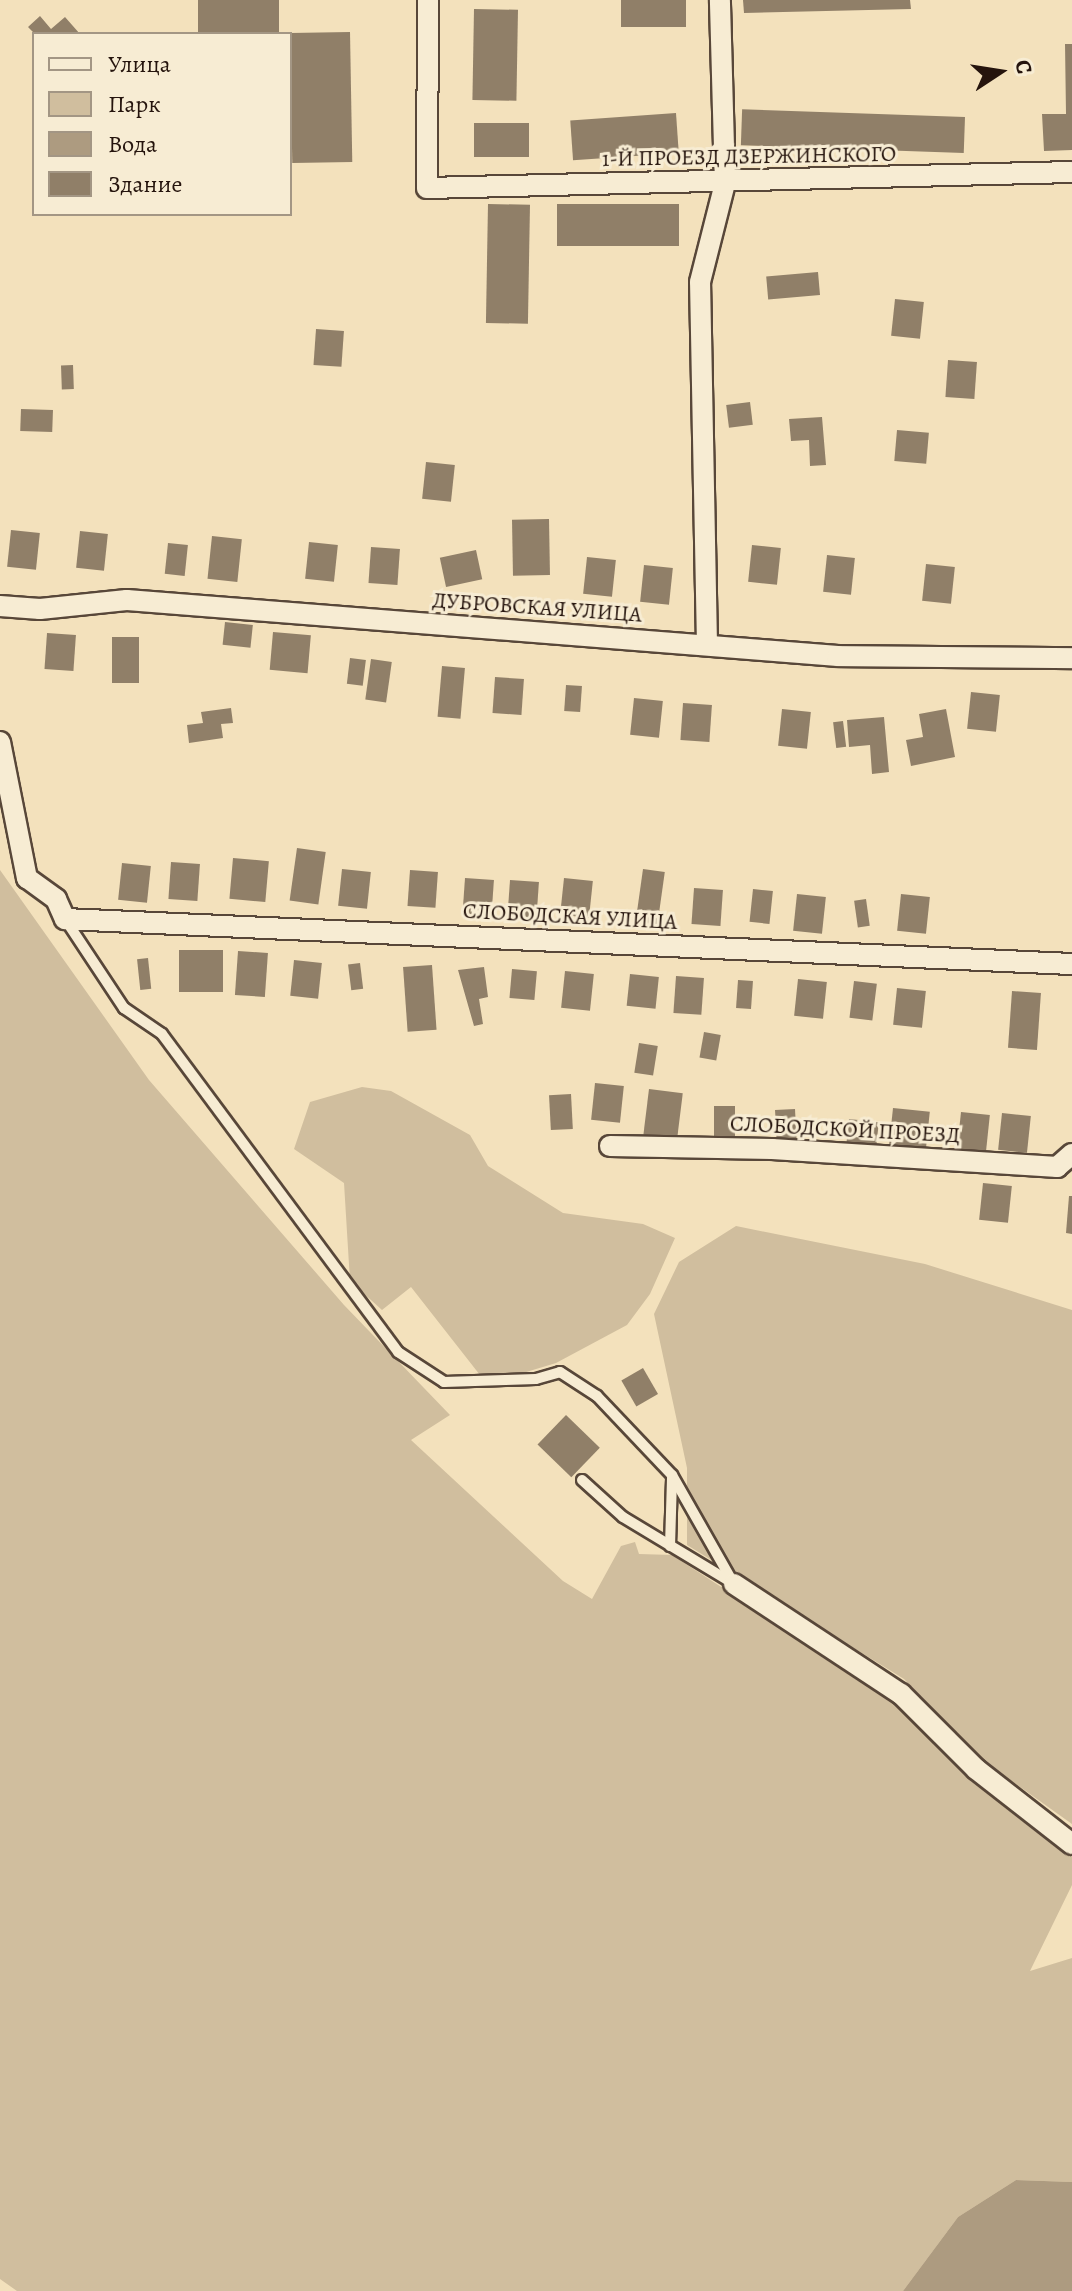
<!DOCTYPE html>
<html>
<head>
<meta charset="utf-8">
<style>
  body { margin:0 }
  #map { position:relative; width:1072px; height:2291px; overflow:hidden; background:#f3e1bc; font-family:Alegreya,serif }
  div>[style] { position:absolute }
  .green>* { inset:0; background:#d0be9e }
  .water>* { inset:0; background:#ad9b80 }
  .building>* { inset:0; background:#907f68; transform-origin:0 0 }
  .roads { filter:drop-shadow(2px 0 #584739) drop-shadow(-2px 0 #584739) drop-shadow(0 2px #584739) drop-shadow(0 -2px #584739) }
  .service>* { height:10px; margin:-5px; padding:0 5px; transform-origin:5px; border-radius:5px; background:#f7ecd3 }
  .minor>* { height:20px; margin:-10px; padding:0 10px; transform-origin:10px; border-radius:10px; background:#f7ecd3 }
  span { translate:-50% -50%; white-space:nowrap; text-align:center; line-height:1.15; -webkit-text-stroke:6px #f7ecd3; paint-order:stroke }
  .street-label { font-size:22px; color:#25140d }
  .legend { position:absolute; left:32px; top:32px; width:260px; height:184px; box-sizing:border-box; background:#f7ecd3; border:2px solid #a39684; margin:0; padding:10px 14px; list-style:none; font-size:24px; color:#25140d }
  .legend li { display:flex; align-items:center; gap:16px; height:40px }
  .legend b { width:40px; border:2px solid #a39684 }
  .north { position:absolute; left:960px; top:32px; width:80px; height:80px; -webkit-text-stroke:6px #f7ecd3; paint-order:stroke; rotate:78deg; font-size:22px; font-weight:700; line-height:32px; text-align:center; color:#25140d }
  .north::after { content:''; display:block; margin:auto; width:28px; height:36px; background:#25140d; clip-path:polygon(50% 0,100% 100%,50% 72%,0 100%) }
</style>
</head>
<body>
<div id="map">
  <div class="green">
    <div style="clip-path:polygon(0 870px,149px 1080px,344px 1305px,450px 1415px,411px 1440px,563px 1581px,592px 1599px,621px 1546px,635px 1542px,639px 1554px,672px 1555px,881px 1691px,970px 1776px,1072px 1857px,1072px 1885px,1030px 1971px,1072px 1958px,1072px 2182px,1016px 2180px,958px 2217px,903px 2291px,17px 2291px,0 2279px)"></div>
    <div style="clip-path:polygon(362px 1087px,391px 1091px,470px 1135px,488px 1166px,563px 1213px,643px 1224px,675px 1238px,650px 1294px,627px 1325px,556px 1363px,487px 1384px,411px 1287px,382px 1310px,350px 1281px,344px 1183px,294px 1149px,310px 1102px)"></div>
    <div style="clip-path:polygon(736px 1226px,925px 1264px,1072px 1310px,1072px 1824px,978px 1757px,904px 1679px,687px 1545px,687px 1468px,654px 1314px,679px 1262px)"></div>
  </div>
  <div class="water">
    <div style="clip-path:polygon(1016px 2180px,1072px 2182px,1072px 2291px,903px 2291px,958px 2217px)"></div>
  </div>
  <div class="building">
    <div style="left:198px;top:0;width:81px;height:34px"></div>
    <div style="left:621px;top:0;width:65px;height:27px"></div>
    <div style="clip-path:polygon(743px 0,910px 0,911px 9px,744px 13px)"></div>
    <div style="left:474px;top:9px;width:44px;height:91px;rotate:1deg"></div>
    <div style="clip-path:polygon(40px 16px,51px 29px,65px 17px,80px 34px,35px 34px,28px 27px)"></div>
    <div style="left:350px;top:32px;width:130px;height:60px;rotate:89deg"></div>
    <div style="clip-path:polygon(1065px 44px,1072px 44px,1072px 150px,1044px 151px,1042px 114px,1066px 114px)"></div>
    <div style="left:676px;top:113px;width:40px;height:106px;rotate:86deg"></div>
    <div style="left:965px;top:117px;width:36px;height:223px;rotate:92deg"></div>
    <div style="left:529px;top:123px;width:34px;height:55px;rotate:90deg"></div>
    <div style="left:488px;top:204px;width:42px;height:119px;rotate:1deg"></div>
    <div style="left:557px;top:204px;width:122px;height:42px"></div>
    <div style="left:818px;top:272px;width:23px;height:52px;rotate:85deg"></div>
    <div style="left:895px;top:299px;width:29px;height:37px;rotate:6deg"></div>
    <div style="left:316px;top:329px;width:28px;height:36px;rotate:4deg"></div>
    <div style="left:948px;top:360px;width:29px;height:37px;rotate:4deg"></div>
    <div style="left:73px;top:365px;width:24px;height:12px;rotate:88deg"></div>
    <div style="left:750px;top:402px;width:23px;height:24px;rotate:83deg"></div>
    <div style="left:21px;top:409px;width:32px;height:22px;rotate:2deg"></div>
    <div style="clip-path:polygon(822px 417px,826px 465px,810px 466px,809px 440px,791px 441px,789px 419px)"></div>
    <div style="left:897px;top:430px;width:32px;height:31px;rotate:5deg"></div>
    <div style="left:426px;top:462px;width:29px;height:37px;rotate:6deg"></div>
    <div style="left:549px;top:519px;width:56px;height:37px;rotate:89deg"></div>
    <div style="left:11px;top:530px;width:29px;height:37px;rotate:6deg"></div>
    <div style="left:80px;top:531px;width:28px;height:37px;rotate:6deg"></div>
    <div style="left:212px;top:536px;width:30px;height:43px;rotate:6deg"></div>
    <div style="left:309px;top:542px;width:29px;height:37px;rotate:6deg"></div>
    <div style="left:168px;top:543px;width:20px;height:31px;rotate:6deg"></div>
    <div style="left:752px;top:545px;width:29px;height:37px;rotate:6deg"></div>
    <div style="left:371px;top:547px;width:29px;height:36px;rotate:4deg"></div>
    <div style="left:476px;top:550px;width:30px;height:37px;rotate:78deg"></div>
    <div style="left:827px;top:555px;width:28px;height:37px;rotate:6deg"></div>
    <div style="left:587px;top:557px;width:29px;height:37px;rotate:6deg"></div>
    <div style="left:926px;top:564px;width:29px;height:37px;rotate:6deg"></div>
    <div style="left:644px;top:565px;width:29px;height:37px;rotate:6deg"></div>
    <div style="left:225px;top:622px;width:28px;height:23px;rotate:6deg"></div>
    <div style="left:273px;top:632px;width:38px;height:38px;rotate:5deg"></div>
    <div style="left:47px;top:633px;width:29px;height:36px;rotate:4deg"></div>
    <div style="left:112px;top:637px;width:27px;height:46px"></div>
    <div style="left:350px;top:658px;width:16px;height:26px;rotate:7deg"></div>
    <div style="left:371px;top:659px;width:21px;height:41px;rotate:8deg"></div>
    <div style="left:442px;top:666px;width:23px;height:51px;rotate:5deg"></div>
    <div style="left:495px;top:677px;width:29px;height:36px;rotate:4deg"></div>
    <div style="left:566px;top:685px;width:16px;height:26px;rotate:4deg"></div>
    <div style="left:971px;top:692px;width:29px;height:37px;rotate:6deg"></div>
    <div style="left:634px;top:698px;width:29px;height:37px;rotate:6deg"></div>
    <div style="left:683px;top:703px;width:29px;height:37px;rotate:4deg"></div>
    <div style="clip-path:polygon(231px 708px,233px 723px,221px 724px,223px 738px,189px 743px,187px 725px,203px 723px,201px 712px)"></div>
    <div style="left:782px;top:709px;width:29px;height:37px;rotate:6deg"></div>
    <div style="clip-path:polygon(946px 709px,955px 757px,911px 766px,906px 740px,923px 737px,919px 714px)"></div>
    <div style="clip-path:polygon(884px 717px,889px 772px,872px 774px,870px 745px,849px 747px,847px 720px)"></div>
    <div style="left:843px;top:721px;width:26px;height:10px;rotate:83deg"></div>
    <div style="left:297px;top:848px;width:29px;height:53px;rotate:8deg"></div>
    <div style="left:233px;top:858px;width:36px;height:41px;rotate:5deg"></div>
    <div style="left:171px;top:862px;width:29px;height:37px;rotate:4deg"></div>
    <div style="left:122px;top:863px;width:29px;height:37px;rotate:6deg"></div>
    <div style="left:342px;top:869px;width:29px;height:37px;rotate:6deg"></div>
    <div style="left:643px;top:869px;width:22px;height:54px;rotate:8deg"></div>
    <div style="left:410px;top:870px;width:28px;height:36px;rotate:4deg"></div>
    <div style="left:465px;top:878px;width:29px;height:36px;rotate:4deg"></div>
    <div style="left:564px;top:878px;width:29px;height:37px;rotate:6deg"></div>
    <div style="left:510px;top:880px;width:29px;height:37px;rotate:4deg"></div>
    <div style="left:694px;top:888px;width:29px;height:36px;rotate:4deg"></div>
    <div style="left:753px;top:889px;width:20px;height:33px;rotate:6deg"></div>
    <div style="left:797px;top:894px;width:29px;height:37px;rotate:6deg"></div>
    <div style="left:901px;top:894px;width:29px;height:37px;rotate:6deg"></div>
    <div style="left:866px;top:899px;width:27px;height:12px;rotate:82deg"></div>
    <div style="left:179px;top:950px;width:44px;height:42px"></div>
    <div style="left:238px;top:951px;width:30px;height:44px;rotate:4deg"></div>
    <div style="left:148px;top:958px;width:31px;height:11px;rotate:84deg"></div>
    <div style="left:294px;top:960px;width:28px;height:36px;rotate:6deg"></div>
    <div style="left:360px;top:963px;width:26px;height:12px;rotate:83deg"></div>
    <div style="left:432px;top:965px;width:65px;height:29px;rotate:86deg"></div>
    <div style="clip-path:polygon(484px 967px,488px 997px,479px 999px,483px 1024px,474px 1026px,458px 970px)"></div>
    <div style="left:512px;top:969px;width:25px;height:29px;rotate:5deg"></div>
    <div style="left:565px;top:971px;width:29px;height:37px;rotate:6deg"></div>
    <div style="left:630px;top:974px;width:29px;height:32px;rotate:6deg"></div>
    <div style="left:676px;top:976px;width:28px;height:37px;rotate:4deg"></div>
    <div style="left:798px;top:979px;width:29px;height:37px;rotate:6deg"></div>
    <div style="left:738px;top:980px;width:15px;height:28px;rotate:4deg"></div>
    <div style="left:854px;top:981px;width:23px;height:37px;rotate:7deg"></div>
    <div style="left:897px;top:988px;width:29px;height:37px;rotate:6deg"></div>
    <div style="left:1012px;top:991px;width:29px;height:57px;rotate:4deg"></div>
    <div style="left:704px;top:1032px;width:17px;height:26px;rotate:10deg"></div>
    <div style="left:639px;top:1043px;width:19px;height:30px;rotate:9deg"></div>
    <div style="left:595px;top:1083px;width:29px;height:37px;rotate:6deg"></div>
    <div style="left:649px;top:1089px;width:34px;height:46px;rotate:7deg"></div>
    <div style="left:571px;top:1094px;width:35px;height:22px;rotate:87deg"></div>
    <div style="left:714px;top:1106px;width:21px;height:34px"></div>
    <div style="left:893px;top:1108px;width:37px;height:37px;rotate:6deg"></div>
    <div style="left:795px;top:1109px;width:33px;height:20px;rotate:87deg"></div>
    <div style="left:961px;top:1112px;width:29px;height:37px;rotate:6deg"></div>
    <div style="left:1002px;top:1113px;width:29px;height:37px;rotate:6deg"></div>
    <div style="left:849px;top:1119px;width:30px;height:27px;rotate:6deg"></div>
    <div style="left:983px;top:1183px;width:29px;height:37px;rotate:6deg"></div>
    <div style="clip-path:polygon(1069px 1196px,1072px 1196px,1072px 1234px,1066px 1233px)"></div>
    <div style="left:643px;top:1368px;width:30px;height:25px;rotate:60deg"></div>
    <div style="left:566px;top:1415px;width:47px;height:41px;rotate:44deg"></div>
  </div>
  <div class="roads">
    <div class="service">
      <div style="left:65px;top:919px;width:107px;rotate:56.5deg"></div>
      <div style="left:124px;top:1008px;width:46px;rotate:34.4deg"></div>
      <div style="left:162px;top:1034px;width:396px;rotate:53.4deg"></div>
      <div style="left:398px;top:1352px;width:55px;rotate:33.1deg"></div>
      <div style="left:444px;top:1382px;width:92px;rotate:-1.9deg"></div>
      <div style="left:536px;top:1379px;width:25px;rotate:-16deg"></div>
      <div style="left:560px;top:1372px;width:44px;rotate:33deg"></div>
      <div style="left:597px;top:1396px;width:109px;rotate:46.5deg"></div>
      <div style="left:672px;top:1475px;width:125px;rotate:60.4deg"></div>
      <div style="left:582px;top:1480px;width:55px;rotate:42.1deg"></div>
      <div style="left:623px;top:1517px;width:124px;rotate:31.1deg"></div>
      <div style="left:670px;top:1546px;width:69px;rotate:-88.3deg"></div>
    </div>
    <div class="minor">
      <div style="left:428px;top:0;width:188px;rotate:90.3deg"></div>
      <div style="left:427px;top:188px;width:645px;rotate:-1.42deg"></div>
      <div style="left:0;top:606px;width:40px;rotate:4.3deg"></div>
      <div style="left:40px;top:609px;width:87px;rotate:-5.9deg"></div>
      <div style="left:127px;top:600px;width:713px;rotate:4.5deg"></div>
      <div style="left:838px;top:656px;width:234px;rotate:0.5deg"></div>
      <div style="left:707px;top:645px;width:363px;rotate:-91.1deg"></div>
      <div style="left:700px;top:282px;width:102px;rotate:-75.8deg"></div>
      <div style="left:725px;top:183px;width:183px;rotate:-91.6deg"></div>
      <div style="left:0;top:742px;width:139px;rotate:78.8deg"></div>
      <div style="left:27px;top:878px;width:36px;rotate:36deg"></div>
      <div style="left:56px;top:899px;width:22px;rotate:66deg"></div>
      <div style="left:65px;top:919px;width:1008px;rotate:2.56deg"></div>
      <div style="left:610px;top:1146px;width:162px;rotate:1.1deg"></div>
      <div style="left:772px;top:1149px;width:286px;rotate:3.6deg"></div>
      <div style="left:1057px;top:1167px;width:20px;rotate:-41deg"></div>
      <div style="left:734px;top:1584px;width:200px;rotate:33.4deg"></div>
      <div style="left:901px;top:1694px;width:106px;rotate:45deg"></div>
      <div style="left:976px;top:1769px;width:122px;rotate:38deg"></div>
    </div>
  </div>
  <div class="street-label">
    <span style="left:749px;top:157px;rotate:-1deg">1-Й ПРОЕЗД ДЗЕРЖИНСКОГО</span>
    <span style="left:537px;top:608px;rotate:4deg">ДУБРОВСКАЯ УЛИЦА</span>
    <span style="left:570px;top:917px;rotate:3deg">СЛОБОДСКАЯ УЛИЦА</span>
    <span style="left:845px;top:1130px;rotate:3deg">СЛОБОДСКОЙ ПРОЕЗД</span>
  </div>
  <ul class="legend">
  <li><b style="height:10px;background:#f7ecd3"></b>Улица</li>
  <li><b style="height:22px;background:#d0be9e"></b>Парк</li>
  <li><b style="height:22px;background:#ad9b80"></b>Вода</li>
  <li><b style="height:22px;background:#907f68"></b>Здание</li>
  </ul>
  <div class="north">С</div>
</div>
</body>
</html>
